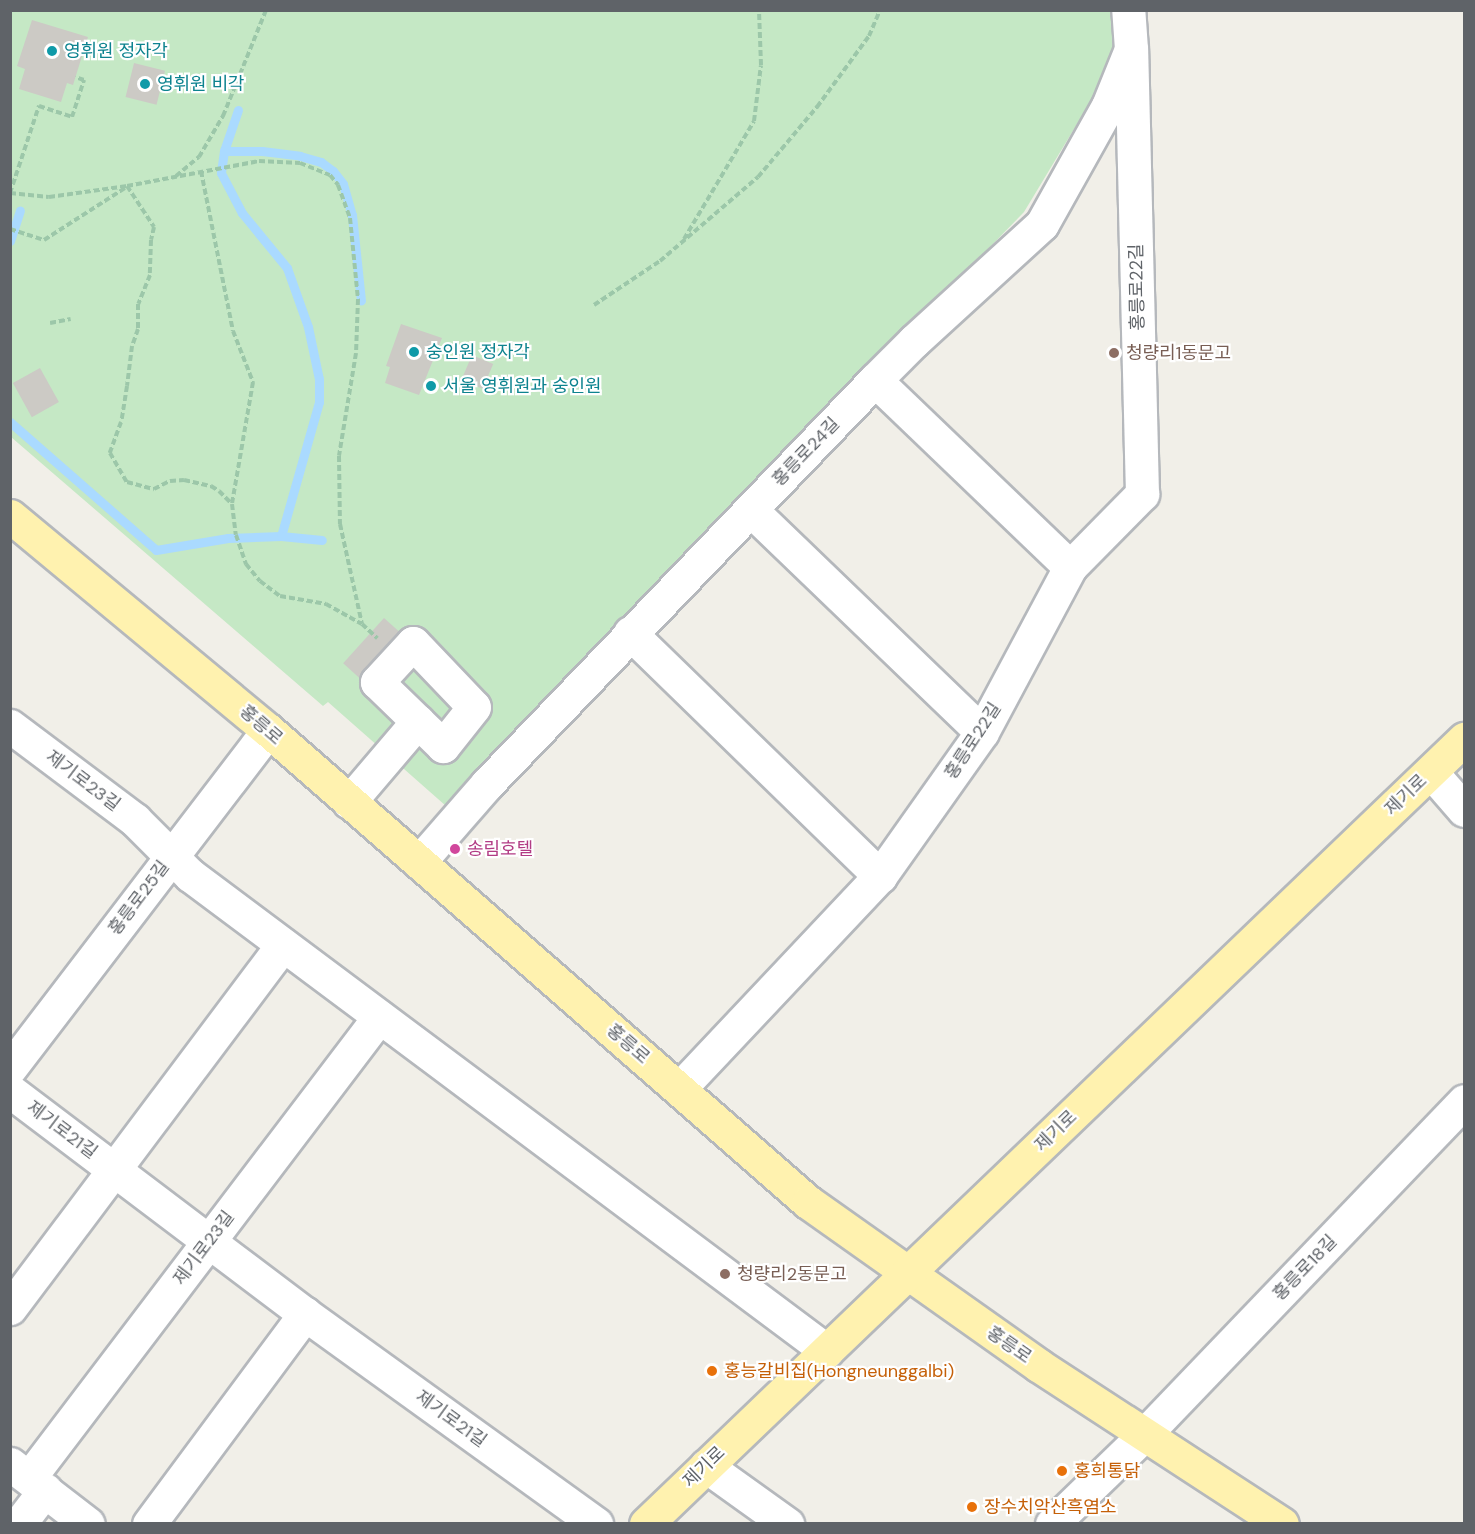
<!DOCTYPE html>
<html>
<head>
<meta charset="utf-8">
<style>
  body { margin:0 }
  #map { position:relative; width:1475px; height:1534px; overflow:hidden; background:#f1efe8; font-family:"DM Sans","Noto Sans KR",sans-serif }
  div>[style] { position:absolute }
  .green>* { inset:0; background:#c5e8c5 }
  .stream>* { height:9px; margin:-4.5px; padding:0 4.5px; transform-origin:4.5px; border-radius:4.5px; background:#aadaff }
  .building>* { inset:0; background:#cccac5; transform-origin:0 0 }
  .path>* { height:4px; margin-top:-2px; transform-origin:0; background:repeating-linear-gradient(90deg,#9cc7a9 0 6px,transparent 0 9px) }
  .roads { filter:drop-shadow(2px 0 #b5b8bc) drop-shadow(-2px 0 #b5b8bc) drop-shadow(0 2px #b5b8bc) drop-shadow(0 -2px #b5b8bc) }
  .minor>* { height:33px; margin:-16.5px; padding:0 16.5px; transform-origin:16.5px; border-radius:16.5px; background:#fff }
  .major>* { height:33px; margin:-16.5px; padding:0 16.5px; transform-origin:16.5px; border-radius:16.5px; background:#fff2af }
  .dots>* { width:16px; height:16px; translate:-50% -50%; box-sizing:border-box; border:3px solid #fff; border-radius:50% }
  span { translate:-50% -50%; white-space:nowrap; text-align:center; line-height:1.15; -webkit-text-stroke:4.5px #fff; paint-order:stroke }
  .culture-label { font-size:18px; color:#0d838f }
  .left { translate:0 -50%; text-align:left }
  .street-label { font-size:18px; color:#5f6368 }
  .education-label { font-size:18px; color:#785e54 }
  .hotel-label { font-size:18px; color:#b23c85 }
  .food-label { font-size:18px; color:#c56008 }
  .frame { position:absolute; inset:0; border:12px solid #5f6368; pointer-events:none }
</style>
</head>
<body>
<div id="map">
  <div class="green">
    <div style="clip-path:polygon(11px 11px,1116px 11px,1112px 66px,1024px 212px,446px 806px,328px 702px,323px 706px,11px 437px)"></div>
  </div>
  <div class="stream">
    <div style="left:238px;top:110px;width:43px;rotate:108.9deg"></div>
    <div style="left:224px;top:151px;width:22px;rotate:98deg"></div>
    <div style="left:221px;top:173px;width:45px;rotate:62.3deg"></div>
    <div style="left:242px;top:213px;width:71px;rotate:50.7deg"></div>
    <div style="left:287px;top:268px;width:63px;rotate:70.4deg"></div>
    <div style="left:308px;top:327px;width:53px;rotate:78.1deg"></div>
    <div style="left:319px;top:379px;width:23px;rotate:90deg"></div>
    <div style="left:319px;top:402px;width:139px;rotate:105.8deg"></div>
    <div style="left:224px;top:151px;width:38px"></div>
    <div style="left:262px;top:151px;width:38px;rotate:7deg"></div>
    <div style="left:300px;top:156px;width:22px;rotate:16deg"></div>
    <div style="left:321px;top:162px;width:15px;rotate:37deg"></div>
    <div style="left:333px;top:171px;width:16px;rotate:52deg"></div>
    <div style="left:343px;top:184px;width:32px;rotate:74deg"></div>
    <div style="left:352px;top:215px;width:86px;rotate:84deg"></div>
    <div style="left:10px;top:241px;width:32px;rotate:-72deg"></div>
    <div style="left:10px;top:422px;width:194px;rotate:41.2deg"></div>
    <div style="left:156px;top:550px;width:73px;rotate:-9.5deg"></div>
    <div style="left:228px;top:538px;width:53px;rotate:-2.2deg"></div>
    <div style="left:281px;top:536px;width:41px;rotate:5.6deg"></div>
  </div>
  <div class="building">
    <div style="clip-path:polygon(32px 20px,88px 37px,73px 85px,67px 83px,61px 102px,19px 89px,25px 69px,17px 66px)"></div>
    <div style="left:134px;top:63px;width:32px;height:35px;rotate:14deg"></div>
    <div style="clip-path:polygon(401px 324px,442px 338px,419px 395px,385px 383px,390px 367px,386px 366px)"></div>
    <div style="left:472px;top:355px;width:23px;height:27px;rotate:23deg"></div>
    <div style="left:40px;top:368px;width:39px;height:31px;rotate:61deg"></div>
    <div style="left:384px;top:618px;width:30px;height:61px;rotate:42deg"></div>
  </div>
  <div class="path">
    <div style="left:201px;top:171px;width:163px;rotate:78.7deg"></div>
    <div style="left:233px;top:331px;width:55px;rotate:68.6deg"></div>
    <div style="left:253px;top:382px;width:123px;rotate:99.8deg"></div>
    <div style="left:176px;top:176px;width:30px;rotate:-40deg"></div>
    <div style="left:199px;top:157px;width:48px;rotate:-59.7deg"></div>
    <div style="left:223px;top:116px;width:114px;rotate:-67.9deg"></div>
    <div style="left:127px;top:186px;width:49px;rotate:56.6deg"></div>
    <div style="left:154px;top:227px;width:13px;rotate:103deg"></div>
    <div style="left:151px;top:240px;width:35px;rotate:92deg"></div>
    <div style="left:150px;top:275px;width:31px;rotate:112deg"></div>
    <div style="left:138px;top:304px;width:25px;rotate:90deg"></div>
    <div style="left:138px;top:329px;width:18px;rotate:109deg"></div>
    <div style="left:132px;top:346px;width:40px;rotate:97.1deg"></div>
    <div style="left:127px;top:386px;width:36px;rotate:99deg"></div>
    <div style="left:121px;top:422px;width:33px;rotate:110deg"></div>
    <div style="left:110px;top:453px;width:34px;rotate:60deg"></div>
    <div style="left:127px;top:482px;width:28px;rotate:15deg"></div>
    <div style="left:154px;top:489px;width:18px;rotate:-27deg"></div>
    <div style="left:170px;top:481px;width:14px;rotate:-4deg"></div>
    <div style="left:184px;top:480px;width:28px;rotate:13deg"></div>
    <div style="left:211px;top:486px;width:9px;rotate:32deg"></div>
    <div style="left:219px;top:491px;width:18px;rotate:45deg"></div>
    <div style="left:232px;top:504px;width:31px;rotate:83deg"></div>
    <div style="left:236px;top:535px;width:31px;rotate:71deg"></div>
    <div style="left:246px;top:564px;width:22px;rotate:51deg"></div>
    <div style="left:260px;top:581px;width:25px;rotate:37deg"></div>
    <div style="left:280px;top:596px;width:47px;rotate:9.9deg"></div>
    <div style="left:326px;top:604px;width:41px;rotate:29.1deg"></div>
    <div style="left:362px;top:624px;width:21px;rotate:43deg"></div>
    <div style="left:10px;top:193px;width:39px;rotate:6deg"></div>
    <div style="left:49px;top:197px;width:79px;rotate:-8deg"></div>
    <div style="left:127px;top:186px;width:134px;rotate:-10.7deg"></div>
    <div style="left:259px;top:161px;width:41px;rotate:2.8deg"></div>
    <div style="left:300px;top:163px;width:32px;rotate:22deg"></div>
    <div style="left:330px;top:175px;width:13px;rotate:51deg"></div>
    <div style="left:338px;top:185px;width:35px;rotate:70deg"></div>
    <div style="left:350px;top:218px;width:81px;rotate:84.4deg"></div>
    <div style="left:358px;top:299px;width:54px;rotate:92.1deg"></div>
    <div style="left:356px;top:353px;width:104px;rotate:99.4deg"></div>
    <div style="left:339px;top:456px;width:68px;rotate:89.2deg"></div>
    <div style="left:340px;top:524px;width:102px;rotate:77.6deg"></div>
    <div style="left:10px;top:193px;width:92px;rotate:-71.6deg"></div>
    <div style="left:39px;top:106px;width:35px;rotate:18deg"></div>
    <div style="left:72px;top:117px;width:39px;rotate:-72deg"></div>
    <div style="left:84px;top:80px;width:9px;rotate:-162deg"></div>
    <div style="left:10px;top:229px;width:36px;rotate:18deg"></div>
    <div style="left:44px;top:240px;width:96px;rotate:-32.7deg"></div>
    <div style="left:684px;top:239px;width:137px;rotate:-59.3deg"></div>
    <div style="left:754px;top:121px;width:56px;rotate:-82.9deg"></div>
    <div style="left:761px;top:65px;width:55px;rotate:-92.1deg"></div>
    <div style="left:594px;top:305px;width:79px;rotate:-33.7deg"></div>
    <div style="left:660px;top:261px;width:129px;rotate:-40.6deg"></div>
    <div style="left:758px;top:177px;width:92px;rotate:-49.9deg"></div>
    <div style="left:817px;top:107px;width:88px;rotate:-53.8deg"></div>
    <div style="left:869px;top:36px;width:28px;rotate:-67deg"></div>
    <div style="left:50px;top:323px;width:21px;rotate:-11deg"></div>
  </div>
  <div class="roads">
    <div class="minor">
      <div style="left:875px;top:380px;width:270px;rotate:43.8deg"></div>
      <div style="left:751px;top:510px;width:320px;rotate:43.9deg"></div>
      <div style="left:630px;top:633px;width:349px;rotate:44.2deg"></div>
      <div style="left:413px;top:643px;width:88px;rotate:46.4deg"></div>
      <div style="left:474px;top:707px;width:50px;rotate:128.5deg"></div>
      <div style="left:443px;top:746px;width:92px;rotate:-135.9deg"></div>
      <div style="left:377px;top:682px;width:53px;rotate:-47.3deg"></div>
      <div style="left:10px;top:726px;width:156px;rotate:36.9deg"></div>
      <div style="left:135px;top:820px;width:78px;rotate:45deg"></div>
      <div style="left:190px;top:875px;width:795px;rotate:36.77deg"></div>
      <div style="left:1431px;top:772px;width:50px;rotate:49deg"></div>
      <div style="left:349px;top:802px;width:106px;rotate:-49.6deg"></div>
      <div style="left:419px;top:862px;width:103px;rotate:-48.9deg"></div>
      <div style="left:487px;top:784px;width:560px;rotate:-46.16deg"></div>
      <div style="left:875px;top:380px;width:55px;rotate:-45deg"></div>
      <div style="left:914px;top:341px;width:173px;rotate:-42.4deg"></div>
      <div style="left:1042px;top:224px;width:135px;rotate:-60.8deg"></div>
      <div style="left:1108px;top:106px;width:61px;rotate:-68deg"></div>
      <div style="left:1131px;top:49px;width:39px;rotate:-94deg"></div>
      <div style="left:10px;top:1068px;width:425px;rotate:-52.6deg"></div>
      <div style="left:679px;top:1089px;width:293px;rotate:-46.7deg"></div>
      <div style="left:880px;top:876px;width:176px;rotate:-54.7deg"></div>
      <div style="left:982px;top:732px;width:187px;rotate:-61.9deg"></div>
      <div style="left:1070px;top:567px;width:103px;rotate:-45.4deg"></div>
      <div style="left:1142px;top:494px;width:445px;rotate:-91.4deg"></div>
      <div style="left:10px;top:1091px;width:370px;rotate:37.1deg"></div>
      <div style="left:305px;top:1314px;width:359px;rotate:35.8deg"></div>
      <div style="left:10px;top:1308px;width:454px;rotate:-53.1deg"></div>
      <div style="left:10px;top:1464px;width:98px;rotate:37.6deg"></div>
      <div style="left:706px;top:1466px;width:100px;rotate:35.6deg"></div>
      <div style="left:29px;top:1478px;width:579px;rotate:-52.79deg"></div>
      <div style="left:19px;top:1524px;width:43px;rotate:-52.6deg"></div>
      <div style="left:149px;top:1524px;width:262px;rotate:-53.4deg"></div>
      <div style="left:1052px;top:1524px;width:129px;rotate:-44.1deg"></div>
      <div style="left:1145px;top:1434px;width:461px;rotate:-46.2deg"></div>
    </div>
    <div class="major">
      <div style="left:10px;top:516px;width:335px;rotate:39.7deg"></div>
      <div style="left:268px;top:730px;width:717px;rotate:41.16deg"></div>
      <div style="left:808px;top:1202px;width:282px;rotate:35.3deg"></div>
      <div style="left:1038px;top:1365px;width:291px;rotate:33.1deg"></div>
      <div style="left:646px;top:1524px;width:1134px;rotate:-43.82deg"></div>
    </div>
  </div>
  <div class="dots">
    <div style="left:52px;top:51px;background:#0f9aa8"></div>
    <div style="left:145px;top:84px;background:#0f9aa8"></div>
    <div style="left:414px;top:352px;background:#0f9aa8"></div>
    <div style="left:1114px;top:353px;background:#8d6e63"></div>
    <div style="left:431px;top:386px;background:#0f9aa8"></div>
    <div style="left:455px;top:849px;background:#d1479c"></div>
    <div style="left:725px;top:1274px;background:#8d6e63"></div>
    <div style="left:712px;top:1371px;background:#e8710a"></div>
    <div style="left:1062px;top:1471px;background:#e8710a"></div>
    <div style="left:972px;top:1507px;background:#e8710a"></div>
  </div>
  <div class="culture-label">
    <span class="left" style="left:64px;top:51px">영휘원 정자각</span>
    <span class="left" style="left:157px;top:84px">영휘원 비각</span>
    <span class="left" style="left:426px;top:352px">숭인원 정자각</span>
    <span class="left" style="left:443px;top:386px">서울 영휘원과 숭인원</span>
  </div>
  <div class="street-label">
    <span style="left:1137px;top:287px;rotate:-91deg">홍릉로22길</span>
    <span style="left:806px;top:452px;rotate:-46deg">홍릉로24길</span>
    <span style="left:261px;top:725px;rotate:41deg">홍릉로</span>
    <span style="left:973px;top:741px;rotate:-57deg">홍릉로22길</span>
    <span style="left:83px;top:781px;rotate:37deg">제기로23길</span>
    <span style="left:1406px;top:795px;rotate:-44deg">제기로</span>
    <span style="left:139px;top:898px;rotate:-53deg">홍릉로25길</span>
    <span style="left:628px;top:1044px;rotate:41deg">홍릉로</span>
    <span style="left:62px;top:1130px;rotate:37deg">제기로21길</span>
    <span style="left:1056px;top:1131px;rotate:-44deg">제기로</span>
    <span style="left:204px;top:1248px;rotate:-53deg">제기로23길</span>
    <span style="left:1305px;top:1268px;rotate:-46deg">홍릉로18길</span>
    <span style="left:1009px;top:1345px;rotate:35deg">홍릉로</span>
    <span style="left:451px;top:1419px;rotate:36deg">제기로21길</span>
    <span style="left:704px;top:1467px;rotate:-44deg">제기로</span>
  </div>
  <div class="education-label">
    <span class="left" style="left:1126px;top:353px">청량리1동문고</span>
    <span class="left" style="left:737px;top:1274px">청량리2동문고</span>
  </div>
  <div class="hotel-label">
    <span class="left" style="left:467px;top:849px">송림호텔</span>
  </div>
  <div class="food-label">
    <span class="left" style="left:724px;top:1371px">홍능갈비집(Hongneunggalbi)</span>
    <span class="left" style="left:1074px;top:1471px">홍희통닭</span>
    <span class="left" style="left:984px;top:1507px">장수치악산흑염소</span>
  </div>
  <div class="frame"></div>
</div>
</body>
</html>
